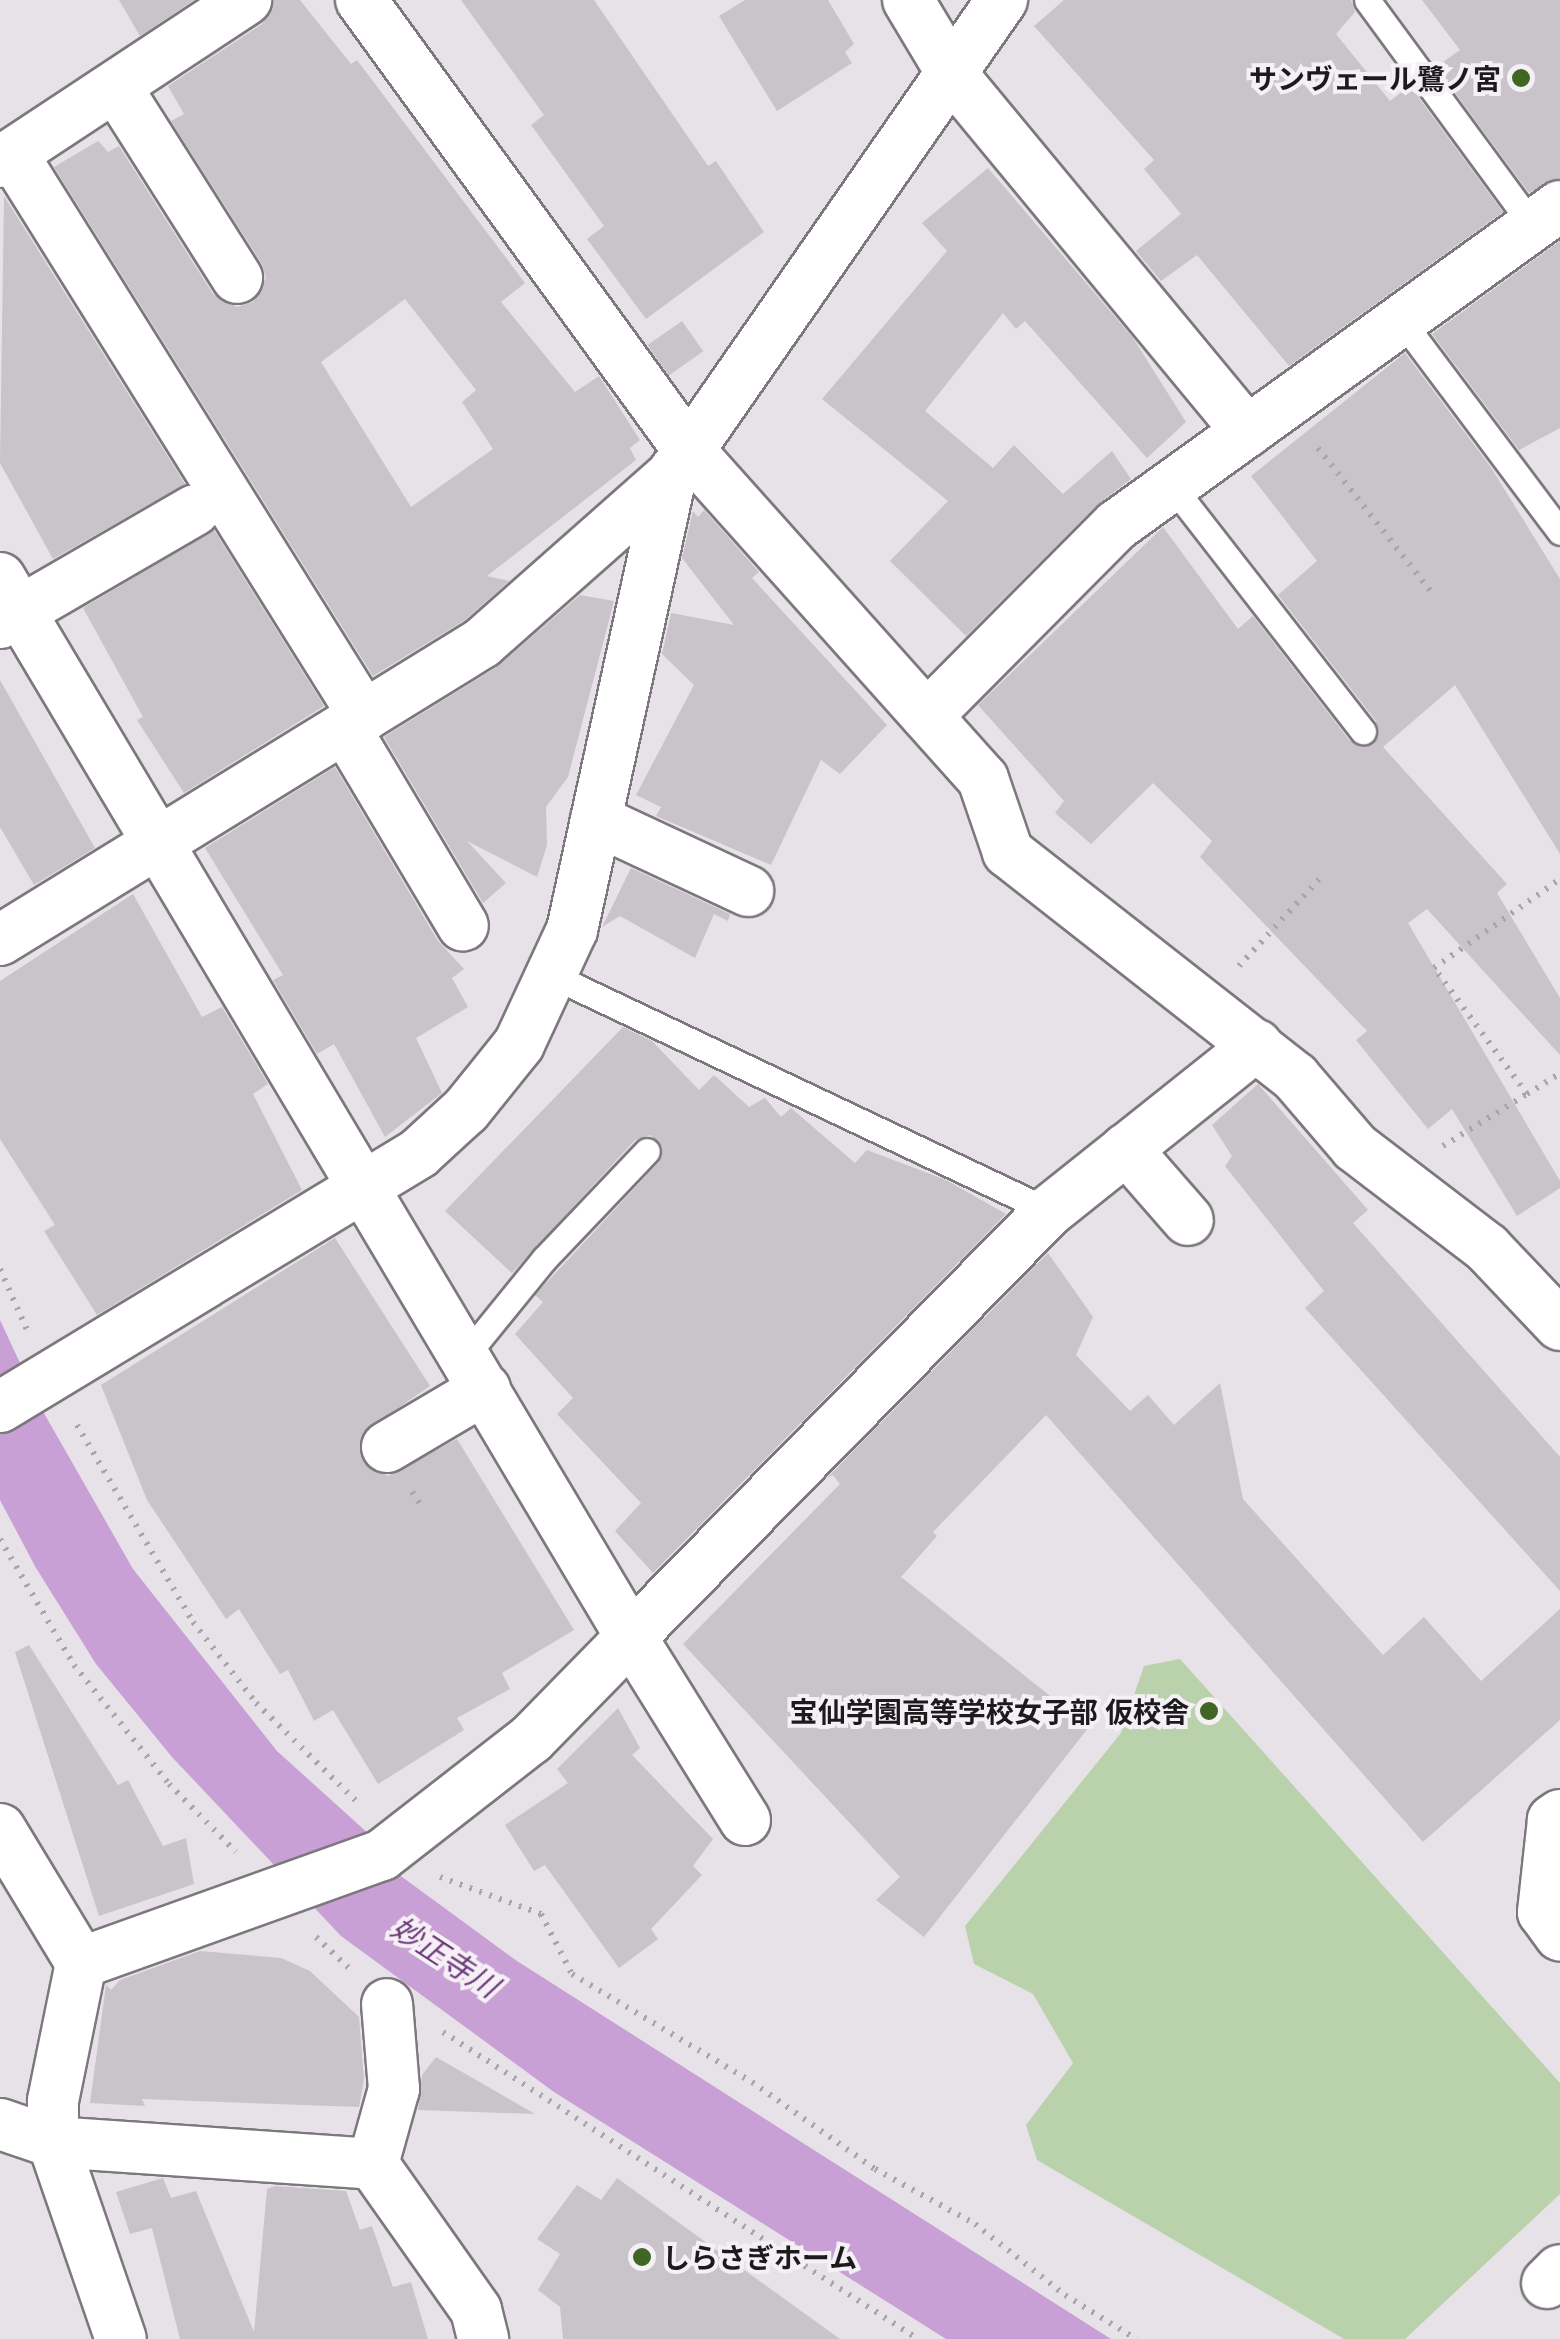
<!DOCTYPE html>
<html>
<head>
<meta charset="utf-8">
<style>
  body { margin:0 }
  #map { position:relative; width:1560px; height:2339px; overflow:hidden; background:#e6e2e7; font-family:"Noto Serif","Noto Sans JP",serif }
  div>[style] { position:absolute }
  .green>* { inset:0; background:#b9d2ac }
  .water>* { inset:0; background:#c9a0d5 }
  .building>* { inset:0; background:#c8c4c9; transform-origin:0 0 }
  .path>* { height:6px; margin-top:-3px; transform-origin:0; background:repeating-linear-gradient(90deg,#a9a6aa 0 2.5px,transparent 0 10.5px) }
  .roads { filter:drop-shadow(2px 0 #7c787d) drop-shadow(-2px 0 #7c787d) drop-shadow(0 2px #7c787d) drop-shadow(0 -2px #7c787d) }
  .lane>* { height:25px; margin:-12.5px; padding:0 12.5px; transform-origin:12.5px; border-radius:12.5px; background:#fff }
  .street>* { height:50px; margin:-25px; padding:0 25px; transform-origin:25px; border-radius:25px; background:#fff }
  .dots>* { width:28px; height:28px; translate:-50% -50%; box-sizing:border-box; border:5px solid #f4f0f5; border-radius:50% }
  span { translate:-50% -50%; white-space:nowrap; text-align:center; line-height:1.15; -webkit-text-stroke:8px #f4f0f5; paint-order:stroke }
  .poi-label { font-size:28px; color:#1c1b1c; font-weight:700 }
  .right { translate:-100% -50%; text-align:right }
  .left { translate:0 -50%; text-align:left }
  .water-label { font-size:30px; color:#6c397a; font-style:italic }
</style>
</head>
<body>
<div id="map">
  <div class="green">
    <div style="clip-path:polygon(1180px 1659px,1560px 2083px,1560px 2194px,1405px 2339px,1344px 2339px,1037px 2160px,1026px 2125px,1073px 2063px,1033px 1994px,974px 1964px,965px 1926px,1121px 1733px,1144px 1666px)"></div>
  </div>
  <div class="water">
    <div style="clip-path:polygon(0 1320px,41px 1408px,133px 1569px,277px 1751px,370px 1835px,394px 1871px,517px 1961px,1111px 2339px,946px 2339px,554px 2092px,341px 1936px,172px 1757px,96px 1664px,36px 1568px,0 1500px)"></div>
  </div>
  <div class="building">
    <div style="clip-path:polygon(119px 0,194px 0,140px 36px)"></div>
    <div style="clip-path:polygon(evenodd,274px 0,300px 0,351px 64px,357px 60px,525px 283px,501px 302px,575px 392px,599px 376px,640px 440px,630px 448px,636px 460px,487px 576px,509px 581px,465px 620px,373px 676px,54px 167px,98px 141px,108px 152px,119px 146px,213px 294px,237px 307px,253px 302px,266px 278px,262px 264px,171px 121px,184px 114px,168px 86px,262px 24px,274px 0,405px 299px,476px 390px,462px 402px,493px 449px,411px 507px,321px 362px,405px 299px)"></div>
    <div style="clip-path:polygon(461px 0,594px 0,708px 166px,716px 161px,764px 232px,646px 319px,587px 239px,604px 226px,531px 125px,544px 115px)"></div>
    <div style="clip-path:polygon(745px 0,828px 0,854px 44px,845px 52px,852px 63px,777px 111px,719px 16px)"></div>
    <div style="clip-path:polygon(1064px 0,1351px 0,1355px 12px,1336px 34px,1390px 101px,1410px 86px,1503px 212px,1289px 366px,1197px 255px,1161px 281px,1136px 251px,1181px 214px,1144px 169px,1154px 160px,1034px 26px)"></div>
    <div style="clip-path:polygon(1422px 0,1560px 0,1560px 178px,1529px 193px,1436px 67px,1460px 50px)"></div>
    <div style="clip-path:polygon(988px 168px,1133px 338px,1186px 422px,1147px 458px,1025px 321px,1016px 329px,1003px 313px,925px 411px,993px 468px,1014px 445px,1063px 494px,1112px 451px,1131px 479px,1097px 505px,966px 636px,890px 561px,948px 501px,822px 399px,947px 251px,922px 223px)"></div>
    <div style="clip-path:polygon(4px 196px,185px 484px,53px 559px,0 463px)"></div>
    <div style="clip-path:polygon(1560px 241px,1560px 428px,1519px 450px,1432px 334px)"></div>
    <div style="left:682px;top:321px;width:37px;height:42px;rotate:55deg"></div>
    <div style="clip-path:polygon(1405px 353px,1490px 466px,1560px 579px,1560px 854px,1455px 685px,1383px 747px,1507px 884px,1497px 893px,1560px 998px,1560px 1055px,1427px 909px,1408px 923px,1560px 1181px,1560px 1188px,1517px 1216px,1452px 1109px,1428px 1129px,1356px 1040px,1367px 1031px,1200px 857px,1212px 841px,1153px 783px,1091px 844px,1055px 813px,1064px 801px,978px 705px,1163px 527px,1238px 629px,1253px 616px,1350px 741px,1374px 743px,1376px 721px,1278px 595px,1317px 561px,1251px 476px)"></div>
    <div style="clip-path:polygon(704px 510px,759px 572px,752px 578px,887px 725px,840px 774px,821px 760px,771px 865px,656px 816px,661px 807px,636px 795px,694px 685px,662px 654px,671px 613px,734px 625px,682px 558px,693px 511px,698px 517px)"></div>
    <div style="clip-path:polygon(214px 530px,324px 706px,184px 793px,137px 720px,143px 717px,83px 608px)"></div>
    <div style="clip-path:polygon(580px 595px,614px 601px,568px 777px,546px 807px,547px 845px,537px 877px,467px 841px,506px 883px,483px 903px,384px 737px,497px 667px)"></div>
    <div style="clip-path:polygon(0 680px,95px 848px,34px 885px,0 827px)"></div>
    <div style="clip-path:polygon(335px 767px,438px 941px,464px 969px,452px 978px,468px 1007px,416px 1038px,442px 1093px,385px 1137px,334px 1044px,317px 1054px,273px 980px,283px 975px,205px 848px)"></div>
    <div style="clip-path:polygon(631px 868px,730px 914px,728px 921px,714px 914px,695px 958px,620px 916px,602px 927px)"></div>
    <div style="clip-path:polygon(133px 894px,202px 1017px,222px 1007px,268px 1084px,253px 1094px,302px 1190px,97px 1315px,44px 1231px,55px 1225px,0 1139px,0 981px)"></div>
    <div style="clip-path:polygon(623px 1027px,652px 1041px,699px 1090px,714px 1075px,749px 1107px,765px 1098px,781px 1117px,791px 1108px,855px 1163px,867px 1150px,946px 1180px,1006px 1214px,653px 1573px,615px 1531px,641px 1503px,557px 1414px,573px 1398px,515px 1334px,543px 1302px,535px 1295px,659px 1162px,662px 1146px,650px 1135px,635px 1140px,512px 1273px,445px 1211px)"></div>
    <div style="clip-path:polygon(1258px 1084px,1368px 1210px,1353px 1223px,1560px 1457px,1560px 1591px,1305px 1308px,1324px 1291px,1225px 1166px,1232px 1156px,1212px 1125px)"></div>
    <div style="clip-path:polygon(335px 1238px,430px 1386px,363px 1432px,363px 1462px,388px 1476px,457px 1439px,574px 1630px,502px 1673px,510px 1689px,457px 1718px,464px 1730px,378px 1784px,333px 1710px,314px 1721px,288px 1670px,280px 1674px,239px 1609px,226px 1619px,147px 1500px,101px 1385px)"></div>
    <div style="clip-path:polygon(1048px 1253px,1093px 1317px,1076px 1355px,1130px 1411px,1148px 1395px,1174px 1425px,1220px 1383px,1243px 1499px,1383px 1655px,1424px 1617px,1481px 1681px,1560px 1609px,1560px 1720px,1423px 1842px,1046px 1415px,933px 1532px,937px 1536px,901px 1577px,1089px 1727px,924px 1937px,876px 1900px,900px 1877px,683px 1644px,840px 1484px,833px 1475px,827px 1478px)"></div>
    <div style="clip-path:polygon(29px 1645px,118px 1785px,128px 1780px,163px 1846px,186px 1838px,194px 1884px,99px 1916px,15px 1652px)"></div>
    <div style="clip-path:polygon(618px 1708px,640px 1748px,632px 1755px,713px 1839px,693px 1866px,702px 1875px,651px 1929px,658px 1939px,619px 1968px,545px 1865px,534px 1871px,505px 1825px,568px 1783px,557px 1769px)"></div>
    <div style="clip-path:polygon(200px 1951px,281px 1958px,310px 1971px,359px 2017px,364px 2080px,359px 2107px,142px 2099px,145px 2106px,90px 2103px,106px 1985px,111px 1990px,120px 1980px)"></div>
    <div style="clip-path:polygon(436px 2057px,535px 2114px,418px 2110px,422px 2075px)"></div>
    <div style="clip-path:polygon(163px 2178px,171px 2198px,196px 2191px,254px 2332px,267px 2189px,275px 2186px,346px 2191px,360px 2230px,372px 2226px,393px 2287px,411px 2282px,428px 2339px,180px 2339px,152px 2228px,130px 2234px,116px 2192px)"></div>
    <div style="clip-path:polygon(617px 2178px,840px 2339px,563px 2339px,560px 2307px,538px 2290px,560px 2254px,537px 2239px,577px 2185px,601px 2200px)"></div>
  </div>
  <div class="path">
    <div style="left:1318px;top:448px;width:184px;rotate:51.8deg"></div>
    <div style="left:1239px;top:966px;width:124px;rotate:-47.3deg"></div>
    <div style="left:1527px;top:1094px;width:39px;rotate:-32deg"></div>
    <div style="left:1443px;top:1146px;width:99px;rotate:-31.8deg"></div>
    <div style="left:1527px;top:1094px;width:157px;rotate:-126.4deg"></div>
    <div style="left:1434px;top:968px;width:154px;rotate:-35.2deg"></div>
    <div style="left:0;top:1269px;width:67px;rotate:66.1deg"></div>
    <div style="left:77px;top:1425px;width:229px;rotate:59.5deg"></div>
    <div style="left:193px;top:1622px;width:103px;rotate:52.1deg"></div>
    <div style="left:256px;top:1703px;width:146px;rotate:44.4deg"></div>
    <div style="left:412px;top:1492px;width:14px;rotate:56deg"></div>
    <div style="left:0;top:1539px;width:146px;rotate:59.6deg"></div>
    <div style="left:74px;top:1665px;width:152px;rotate:51.4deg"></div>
    <div style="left:169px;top:1784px;width:95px;rotate:45.4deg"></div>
    <div style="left:440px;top:1877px;width:108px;rotate:20.1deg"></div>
    <div style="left:541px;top:1914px;width:68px;rotate:62.7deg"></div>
    <div style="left:572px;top:1974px;width:210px;rotate:31deg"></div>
    <div style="left:752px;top:2082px;width:151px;rotate:35.3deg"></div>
    <div style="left:875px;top:2169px;width:114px;rotate:28.8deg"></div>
    <div style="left:975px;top:2224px;width:115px;rotate:38.3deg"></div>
    <div style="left:1065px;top:2295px;width:84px;rotate:31.8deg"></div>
    <div style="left:316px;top:1937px;width:48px;rotate:43.3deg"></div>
    <div style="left:443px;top:2032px;width:566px;rotate:32.88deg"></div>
  </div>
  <div class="roads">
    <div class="lane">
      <div style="left:1367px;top:0;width:280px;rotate:53.7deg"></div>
      <div style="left:1401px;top:320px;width:265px;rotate:53.1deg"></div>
      <div style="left:1172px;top:486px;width:311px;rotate:52.1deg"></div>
      <div style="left:553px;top:976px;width:549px;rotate:25.35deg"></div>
      <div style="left:466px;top:1355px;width:124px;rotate:-50.9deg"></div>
      <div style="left:544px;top:1259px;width:149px;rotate:-46.4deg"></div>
    </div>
    <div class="street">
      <div style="left:361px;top:0;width:554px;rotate:53.96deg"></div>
      <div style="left:687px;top:448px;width:444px;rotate:48.2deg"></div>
      <div style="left:983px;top:779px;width:77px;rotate:71.1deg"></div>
      <div style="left:1008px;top:852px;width:365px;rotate:38.1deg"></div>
      <div style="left:1295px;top:1077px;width:92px;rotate:49.4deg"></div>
      <div style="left:1355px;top:1147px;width:166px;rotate:37.4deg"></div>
      <div style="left:1487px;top:1248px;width:106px;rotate:46.5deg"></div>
      <div style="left:908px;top:0;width:90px;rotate:59.1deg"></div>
      <div style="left:954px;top:77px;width:460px;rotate:50.4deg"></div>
      <div style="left:116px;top:87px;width:226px;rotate:57.6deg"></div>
      <div style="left:13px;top:155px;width:662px;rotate:57.97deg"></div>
      <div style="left:0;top:162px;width:295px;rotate:-33.4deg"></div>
      <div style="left:0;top:578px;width:1233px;rotate:59.21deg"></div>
      <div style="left:631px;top:1637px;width:143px;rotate:134.4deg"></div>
      <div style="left:531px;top:1739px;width:189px;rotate:142.1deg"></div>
      <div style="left:382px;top:1855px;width:320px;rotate:160.3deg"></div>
      <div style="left:0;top:623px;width:225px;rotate:-30.1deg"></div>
      <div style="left:927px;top:716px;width:269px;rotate:-45.2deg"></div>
      <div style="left:1117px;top:525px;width:546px;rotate:-35.76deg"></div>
      <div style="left:345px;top:728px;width:230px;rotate:59.2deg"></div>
      <div style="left:596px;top:820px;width:168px;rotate:25deg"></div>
      <div style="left:0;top:940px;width:566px;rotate:-31.64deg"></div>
      <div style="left:482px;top:643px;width:252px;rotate:-41.5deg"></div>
      <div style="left:1126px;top:1149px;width:94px;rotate:48.9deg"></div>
      <div style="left:0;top:1407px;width:490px;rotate:-31.2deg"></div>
      <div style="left:419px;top:1153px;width:64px;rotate:-42.5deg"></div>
      <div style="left:466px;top:1110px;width:85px;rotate:-51.2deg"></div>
      <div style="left:519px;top:1044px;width:126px;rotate:-65.1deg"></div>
      <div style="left:572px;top:930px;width:465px;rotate:-77.7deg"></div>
      <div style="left:671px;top:476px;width:580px;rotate:-55.19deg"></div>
      <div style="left:387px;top:1447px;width:114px;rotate:-30.6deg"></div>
      <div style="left:1560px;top:1815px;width:9px;rotate:144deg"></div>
      <div style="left:1553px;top:1820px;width:93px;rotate:96.2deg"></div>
      <div style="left:1543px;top:1912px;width:29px;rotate:54deg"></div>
      <div style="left:745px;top:1820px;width:216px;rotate:-121.9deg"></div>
      <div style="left:631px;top:1637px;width:597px;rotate:-45.54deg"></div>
      <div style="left:1049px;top:1211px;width:266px;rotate:-38.6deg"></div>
      <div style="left:0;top:1829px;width:157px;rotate:58.8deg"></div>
      <div style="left:81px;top:1963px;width:141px;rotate:101.5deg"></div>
      <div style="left:53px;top:2101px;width:41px;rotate:90deg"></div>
      <div style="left:53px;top:2142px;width:208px;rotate:71deg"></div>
      <div style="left:0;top:2124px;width:56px;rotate:18.8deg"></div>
      <div style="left:53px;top:2142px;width:321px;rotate:3.9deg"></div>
      <div style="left:373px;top:2164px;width:179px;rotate:54.8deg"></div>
      <div style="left:476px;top:2310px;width:30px;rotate:76deg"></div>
      <div style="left:373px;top:2164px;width:78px;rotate:-74.4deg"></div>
      <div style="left:394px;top:2089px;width:85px;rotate:-94.7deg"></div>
      <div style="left:1547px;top:2283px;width:18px;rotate:-45deg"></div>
    </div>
  </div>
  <div class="dots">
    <div style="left:1521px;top:78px;background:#3f6723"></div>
    <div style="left:1209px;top:1711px;background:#3f6723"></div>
    <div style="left:642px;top:2257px;background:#3f6723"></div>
  </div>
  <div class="poi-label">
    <span class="right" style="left:1501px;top:78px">サンヴェール鷺ノ宮</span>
    <span class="right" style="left:1189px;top:1711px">宝仙学園高等学校女子部 仮校舎</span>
    <span class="left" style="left:662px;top:2257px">しらさぎホーム</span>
  </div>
  <div class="water-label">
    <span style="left:445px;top:1957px;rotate:33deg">妙正寺川</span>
  </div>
</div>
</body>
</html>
